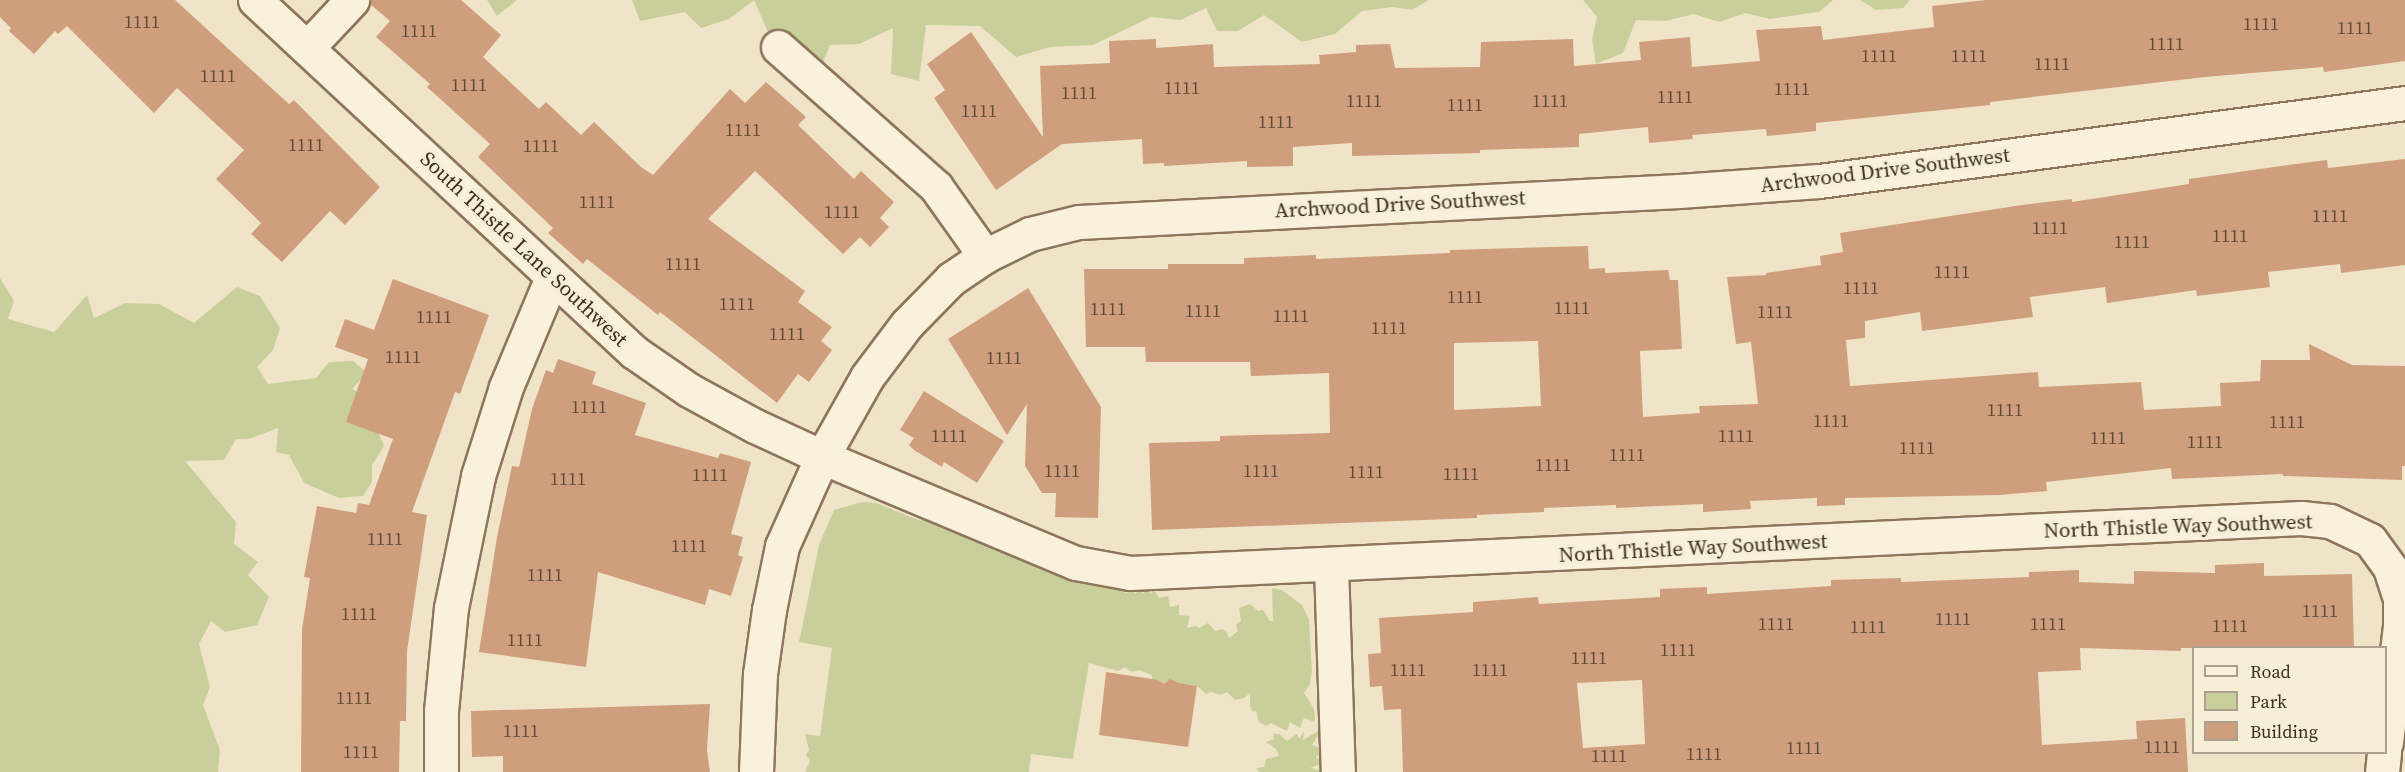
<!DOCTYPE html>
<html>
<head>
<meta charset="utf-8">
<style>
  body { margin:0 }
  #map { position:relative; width:2405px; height:772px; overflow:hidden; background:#f0e4c8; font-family:"Source Serif 4",serif }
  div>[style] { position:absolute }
  .green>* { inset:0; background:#c9cf9b }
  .building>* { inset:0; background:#cf9f7d }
  .roads { filter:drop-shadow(2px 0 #8d765c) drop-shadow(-2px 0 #8d765c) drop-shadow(0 2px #8d765c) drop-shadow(0 -2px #8d765c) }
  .minor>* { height:33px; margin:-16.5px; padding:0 16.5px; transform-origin:16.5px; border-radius:16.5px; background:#faf1dc }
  span { translate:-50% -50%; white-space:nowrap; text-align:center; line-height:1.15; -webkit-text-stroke:6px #f7eed8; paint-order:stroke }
  .number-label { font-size:18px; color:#624a37 }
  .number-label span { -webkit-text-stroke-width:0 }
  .street-label { font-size:21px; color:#3d2e20 }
  .legend { position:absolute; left:2192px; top:646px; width:195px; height:108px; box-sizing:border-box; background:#f7eed8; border:2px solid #ada18e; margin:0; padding:8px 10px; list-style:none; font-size:18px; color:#3d2e20 }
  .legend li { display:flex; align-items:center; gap:12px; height:30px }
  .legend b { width:30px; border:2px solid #ada18e }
</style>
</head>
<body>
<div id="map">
  <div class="green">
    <div style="clip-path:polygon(487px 0,517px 0,497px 16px)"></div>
    <div style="clip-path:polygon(632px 0,754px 0,729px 19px,701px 28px,685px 12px,640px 21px)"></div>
    <div style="clip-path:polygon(754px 0,1429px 0,1412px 10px,1393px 7px,1362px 11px,1335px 34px,1302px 42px,1264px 15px,1238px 31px,1217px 31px,1206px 8px,1181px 20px,1151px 17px,1093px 45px,1050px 47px,1016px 57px,980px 26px,926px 25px,919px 81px,891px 74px,893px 28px,859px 44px,830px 45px,820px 70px,767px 30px)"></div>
    <div style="clip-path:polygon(1583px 0,1833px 0,1819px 12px,1770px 19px,1745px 13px,1719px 22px,1694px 14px,1665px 21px,1636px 20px,1623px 53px,1596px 64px,1592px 39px,1597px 17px)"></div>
    <div style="clip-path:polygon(1860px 0,1910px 0,1903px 8px,1876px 10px)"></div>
    <div style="clip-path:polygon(0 278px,14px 301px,8px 319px,54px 332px,87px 295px,94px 318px,125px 303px,159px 304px,194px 323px,237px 287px,260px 296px,280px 328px,273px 350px,257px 367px,268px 384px,316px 378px,329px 362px,353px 361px,367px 373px,352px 389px,378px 400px,371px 416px,384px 446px,372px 465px,372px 482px,363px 496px,339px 498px,304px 483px,289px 455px,276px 452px,278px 428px,249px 439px,236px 439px,224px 460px,185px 461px,236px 522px,234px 544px,258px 562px,248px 575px,269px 597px,257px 625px,225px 632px,211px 621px,199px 644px,210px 687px,203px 705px,220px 750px,218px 772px,0 772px)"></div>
    <div style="clip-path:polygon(862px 502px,876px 503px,921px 521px,929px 512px,1126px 584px,1124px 593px,1134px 591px,1135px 594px,1141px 589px,1143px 594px,1146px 589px,1151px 594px,1153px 588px,1159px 598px,1168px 596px,1170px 607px,1179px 605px,1179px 615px,1190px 616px,1187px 628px,1196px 626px,1199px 628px,1208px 623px,1215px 631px,1222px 629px,1227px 632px,1229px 638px,1238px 631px,1236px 624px,1241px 621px,1239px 608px,1250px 604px,1258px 611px,1263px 610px,1270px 621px,1273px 621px,1272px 588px,1282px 590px,1302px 605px,1309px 620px,1312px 671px,1310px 684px,1304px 693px,1314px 709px,1315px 722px,1304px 718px,1300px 728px,1290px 722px,1287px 731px,1271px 723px,1266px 726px,1259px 722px,1256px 711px,1253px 712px,1250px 707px,1250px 693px,1244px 698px,1235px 700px,1227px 692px,1221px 695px,1211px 692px,1206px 694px,1197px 686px,1167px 681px,1164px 684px,1158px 680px,1152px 682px,1152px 675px,1139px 670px,1131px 672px,1125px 667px,1118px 671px,1089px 663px,1073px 759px,1031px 754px,1029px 772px,805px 772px,810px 761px,806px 755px,809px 750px,805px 734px,820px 736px,832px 648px,799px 642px,819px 545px,834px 510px)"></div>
    <div style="clip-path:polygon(1322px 729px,1312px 745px,1327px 751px,1316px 757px,1324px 763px,1310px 768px,1327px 772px,1259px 772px,1256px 768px,1264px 767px,1266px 759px,1279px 756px,1276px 749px,1266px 742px,1274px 739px,1273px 734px,1279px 734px,1287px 741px,1297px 734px,1299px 739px,1304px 731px,1303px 740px)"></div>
  </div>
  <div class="building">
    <div style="clip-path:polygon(0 0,175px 0,289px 104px,294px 100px,380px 187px,345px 225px,330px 211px,282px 262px,251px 234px,261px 223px,216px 179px,244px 150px,177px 88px,154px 113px,67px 26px,58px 34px,55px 31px,34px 54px,9px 31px,11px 28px,0 17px)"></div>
    <div style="clip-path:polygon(370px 0,461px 0,501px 35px,483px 57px,539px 109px,546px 102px,581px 135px,594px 122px,641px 167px,653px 175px,730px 89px,745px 103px,766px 82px,806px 117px,798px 125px,854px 179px,861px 171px,894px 202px,880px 218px,889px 227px,870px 247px,860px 237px,843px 254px,755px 171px,708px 219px,805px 291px,798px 302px,832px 327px,821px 341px,832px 350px,809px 382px,798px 374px,777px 403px,660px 312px,658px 315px,587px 259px,583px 264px,548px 233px,553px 228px,478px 157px,490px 144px,427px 87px,430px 84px,376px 37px,390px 21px,370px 4px)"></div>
    <div style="clip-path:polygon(1986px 0,2405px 0,2405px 61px,2324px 72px,2323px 67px,2205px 77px,1990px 102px,1990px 105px,1816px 123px,1816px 131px,1767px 136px,1766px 129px,1692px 135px,1693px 139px,1649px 143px,1648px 127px,1579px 134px,1579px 147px,1480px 150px,1480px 153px,1352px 156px,1352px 143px,1293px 147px,1293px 166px,1247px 167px,1247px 161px,1164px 166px,1164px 163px,1143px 164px,1142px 139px,1062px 144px,996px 190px,934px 98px,945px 90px,927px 64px,971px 32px,1043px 137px,1040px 66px,1110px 63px,1109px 41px,1156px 39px,1156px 48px,1213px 44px,1214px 67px,1320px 64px,1319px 55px,1356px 52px,1356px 45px,1390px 44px,1395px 68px,1480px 67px,1481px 42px,1573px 39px,1574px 66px,1641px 60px,1639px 42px,1690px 37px,1692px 67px,1760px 61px,1756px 30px,1821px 26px,1823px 40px,1934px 27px,1932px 6px)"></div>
    <div style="clip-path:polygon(evenodd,2405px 159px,2405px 265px,2341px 273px,2340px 264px,2268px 272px,2270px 287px,2197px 296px,2196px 290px,2107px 303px,2105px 287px,2030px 297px,2033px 317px,1922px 331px,1920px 312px,1865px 321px,1865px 338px,1846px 340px,1850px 386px,2038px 372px,2039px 387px,2141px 382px,2144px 410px,2221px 406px,2220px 383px,2260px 381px,2261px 360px,2310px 360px,2309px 344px,2352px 365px,2405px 366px,2405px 466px,2402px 466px,2402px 480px,2283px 476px,2283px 474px,2172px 479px,2171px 468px,2046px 482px,2047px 491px,1999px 495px,1845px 498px,1845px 505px,1817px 506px,1817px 498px,1750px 501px,1751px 509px,1703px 512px,1703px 504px,1616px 508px,1616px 505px,1544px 508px,1544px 512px,1477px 515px,1477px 518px,1152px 530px,1149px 443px,1220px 441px,1220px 436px,1330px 433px,1329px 373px,1251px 376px,1250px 362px,1146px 362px,1145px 347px,1086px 347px,1084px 269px,1168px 269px,1168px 264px,1244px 264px,1244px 258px,1316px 255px,1316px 259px,1450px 253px,1450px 250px,1588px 246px,1589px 269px,1605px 268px,1605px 273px,1668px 270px,1670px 280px,1678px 280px,1682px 349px,1640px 351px,1643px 417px,1700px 413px,1699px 406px,1758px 404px,1751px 342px,1736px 344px,1727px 277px,1766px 275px,1766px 273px,1821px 265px,1820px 256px,1843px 252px,1840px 233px,2022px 205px,2072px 199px,2072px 202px,2189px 184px,2189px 179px,2281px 166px,2327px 160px,2328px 168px,2405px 159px,1538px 341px,1541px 406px,1454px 410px,1454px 343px,1538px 341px)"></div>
    <div style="clip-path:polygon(393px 279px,489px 315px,460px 394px,455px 392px,412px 512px,427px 515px,407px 651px,406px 721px,400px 721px,399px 772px,301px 772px,302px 629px,310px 578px,304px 577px,317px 506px,356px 513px,358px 503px,369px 505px,393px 439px,346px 422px,368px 359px,335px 347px,345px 319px,374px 330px)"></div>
    <div style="clip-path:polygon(1028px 288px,1101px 407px,1098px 518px,1055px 517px,1056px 493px,1042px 493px,1025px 466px,1027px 404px,1007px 435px,948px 339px)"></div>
    <div style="clip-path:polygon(558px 359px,596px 372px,592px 384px,646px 403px,635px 435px,718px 458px,720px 453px,751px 462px,731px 534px,743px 537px,738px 555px,743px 557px,731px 596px,709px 589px,705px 605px,598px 572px,586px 667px,479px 652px,497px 537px,512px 466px,519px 467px,532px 409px,546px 370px,553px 373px)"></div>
    <div style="clip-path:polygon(924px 391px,1004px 441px,977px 483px,944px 462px,942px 467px,914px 450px,909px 445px,914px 438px,900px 430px)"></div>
    <div style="clip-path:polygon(evenodd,2264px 563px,2264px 576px,2352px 574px,2354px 648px,2181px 648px,2181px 651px,2080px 648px,2081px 670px,2038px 672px,2042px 745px,2137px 739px,2136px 721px,2185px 718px,2188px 772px,1403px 772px,1401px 709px,1384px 710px,1382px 686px,1370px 687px,1368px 654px,1381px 653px,1379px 618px,1473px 612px,1473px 602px,1538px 597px,1539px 604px,1660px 597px,1660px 589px,1707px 587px,1707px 594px,1831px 586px,1831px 580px,1901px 578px,1901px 582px,2029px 577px,2029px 572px,2079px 570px,2079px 582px,2134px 584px,2134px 571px,2215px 573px,2215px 565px,2264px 563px,1642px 680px,1645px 744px,1583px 748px,1577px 683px,1642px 680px)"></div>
    <div style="clip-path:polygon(1106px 672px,1158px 680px,1164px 684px,1170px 679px,1179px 683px,1197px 686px,1188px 747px,1099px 735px)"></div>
    <div style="clip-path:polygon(710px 704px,707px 750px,710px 772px,503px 772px,503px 756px,472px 757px,471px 711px)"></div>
  </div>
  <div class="roads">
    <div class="minor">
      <div style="left:255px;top:0;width:517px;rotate:42.88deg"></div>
      <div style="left:634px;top:352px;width:67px;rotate:34.6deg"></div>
      <div style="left:689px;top:390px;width:75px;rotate:28.6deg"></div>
      <div style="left:755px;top:426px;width:74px;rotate:24.8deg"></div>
      <div style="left:822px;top:457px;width:275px;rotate:22.7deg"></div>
      <div style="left:1076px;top:563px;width:55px;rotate:10.5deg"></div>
      <div style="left:1130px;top:573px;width:1172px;rotate:-2.69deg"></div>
      <div style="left:2301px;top:518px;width:29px;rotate:6deg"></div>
      <div style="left:2330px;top:521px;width:44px;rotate:25.4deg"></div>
      <div style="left:2370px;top:540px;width:34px;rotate:54deg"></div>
      <div style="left:2390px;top:568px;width:32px;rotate:72deg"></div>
      <div style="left:2400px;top:598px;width:28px;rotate:90deg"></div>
      <div style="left:2400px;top:626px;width:117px;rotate:96.9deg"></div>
      <div style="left:778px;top:47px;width:211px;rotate:41.5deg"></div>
      <div style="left:936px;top:187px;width:85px;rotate:54.6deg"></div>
      <div style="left:307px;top:48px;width:66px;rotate:-46.8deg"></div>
      <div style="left:1331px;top:566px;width:206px;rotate:88.1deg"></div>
      <div style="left:441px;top:772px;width:61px;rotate:-90deg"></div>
      <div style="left:441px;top:711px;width:103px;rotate:-84.5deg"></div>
      <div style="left:451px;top:608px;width:135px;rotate:-78.4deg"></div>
      <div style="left:478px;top:476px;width:93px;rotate:-72.5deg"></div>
      <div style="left:506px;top:387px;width:119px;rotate:-67.3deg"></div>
      <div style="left:756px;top:772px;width:98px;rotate:-87.7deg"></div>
      <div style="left:760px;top:674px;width:65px;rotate:-82deg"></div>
      <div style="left:769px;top:610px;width:65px;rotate:-78.5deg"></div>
      <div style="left:782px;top:546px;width:98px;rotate:-65.8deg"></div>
      <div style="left:822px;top:457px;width:92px;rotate:-60.6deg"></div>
      <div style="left:867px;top:377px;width:66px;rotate:-53deg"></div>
      <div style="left:907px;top:324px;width:63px;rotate:-45.6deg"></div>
      <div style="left:951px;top:279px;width:41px;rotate:-34.1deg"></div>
      <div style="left:985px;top:256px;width:50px;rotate:-26.1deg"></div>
      <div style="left:1030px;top:234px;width:50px;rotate:-13.8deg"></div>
      <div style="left:1079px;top:222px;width:601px;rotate:-2.96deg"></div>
      <div style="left:1679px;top:191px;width:140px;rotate:-4.1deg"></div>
      <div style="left:1819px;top:181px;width:591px;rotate:-7.58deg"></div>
      <div style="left:2382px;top:772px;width:20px;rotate:-84deg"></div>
    </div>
  </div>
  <div class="number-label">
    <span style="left:142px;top:22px">1111</span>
    <span style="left:2261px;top:24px">1111</span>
    <span style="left:2355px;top:28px">1111</span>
    <span style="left:419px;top:31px">1111</span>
    <span style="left:2166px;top:44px">1111</span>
    <span style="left:1879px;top:56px">1111</span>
    <span style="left:1969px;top:56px">1111</span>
    <span style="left:2052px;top:64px">1111</span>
    <span style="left:218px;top:76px">1111</span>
    <span style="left:469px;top:85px">1111</span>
    <span style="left:1182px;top:88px">1111</span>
    <span style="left:1792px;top:89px">1111</span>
    <span style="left:1079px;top:93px">1111</span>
    <span style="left:1675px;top:97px">1111</span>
    <span style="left:1364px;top:101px">1111</span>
    <span style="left:1550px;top:101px">1111</span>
    <span style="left:1465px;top:105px">1111</span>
    <span style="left:979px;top:111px">1111</span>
    <span style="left:1276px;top:122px">1111</span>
    <span style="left:743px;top:130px">1111</span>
    <span style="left:306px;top:145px">1111</span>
    <span style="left:541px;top:146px">1111</span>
    <span style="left:597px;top:202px">1111</span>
    <span style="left:842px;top:212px">1111</span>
    <span style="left:2330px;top:216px">1111</span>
    <span style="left:2050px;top:228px">1111</span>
    <span style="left:2230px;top:236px">1111</span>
    <span style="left:2132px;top:242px">1111</span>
    <span style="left:683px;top:264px">1111</span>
    <span style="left:1952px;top:272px">1111</span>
    <span style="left:1861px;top:288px">1111</span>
    <span style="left:1465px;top:297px">1111</span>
    <span style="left:737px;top:304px">1111</span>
    <span style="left:1572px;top:308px">1111</span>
    <span style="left:1108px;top:309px">1111</span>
    <span style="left:1203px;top:311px">1111</span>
    <span style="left:1775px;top:312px">1111</span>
    <span style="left:1291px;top:316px">1111</span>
    <span style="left:434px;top:317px">1111</span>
    <span style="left:1389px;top:328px">1111</span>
    <span style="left:787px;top:334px">1111</span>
    <span style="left:403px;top:357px">1111</span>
    <span style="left:1004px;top:358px">1111</span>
    <span style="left:589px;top:407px">1111</span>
    <span style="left:2005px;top:410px">1111</span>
    <span style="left:1831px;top:421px">1111</span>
    <span style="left:2287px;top:422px">1111</span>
    <span style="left:949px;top:436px">1111</span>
    <span style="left:1736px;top:436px">1111</span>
    <span style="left:2108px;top:438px">1111</span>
    <span style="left:2205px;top:442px">1111</span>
    <span style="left:1917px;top:448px">1111</span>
    <span style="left:1627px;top:455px">1111</span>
    <span style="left:1553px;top:465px">1111</span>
    <span style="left:1062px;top:471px">1111</span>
    <span style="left:1261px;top:471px">1111</span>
    <span style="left:1366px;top:472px">1111</span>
    <span style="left:1461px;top:474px">1111</span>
    <span style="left:710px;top:475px">1111</span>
    <span style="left:568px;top:479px">1111</span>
    <span style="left:385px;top:539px">1111</span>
    <span style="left:689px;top:546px">1111</span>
    <span style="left:545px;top:575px">1111</span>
    <span style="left:2320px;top:611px">1111</span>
    <span style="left:359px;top:614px">1111</span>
    <span style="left:1953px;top:619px">1111</span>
    <span style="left:1776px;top:624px">1111</span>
    <span style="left:2048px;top:624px">1111</span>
    <span style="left:2230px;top:626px">1111</span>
    <span style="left:1868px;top:627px">1111</span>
    <span style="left:525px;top:640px">1111</span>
    <span style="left:1678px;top:650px">1111</span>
    <span style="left:1589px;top:658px">1111</span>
    <span style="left:1408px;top:670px">1111</span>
    <span style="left:1490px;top:670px">1111</span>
    <span style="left:354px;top:698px">1111</span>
    <span style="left:521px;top:731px">1111</span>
    <span style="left:2162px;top:747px">1111</span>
    <span style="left:1804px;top:748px">1111</span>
    <span style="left:361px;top:752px">1111</span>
    <span style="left:1704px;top:754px">1111</span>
    <span style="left:1609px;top:756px">1111</span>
  </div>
  <div class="street-label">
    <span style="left:1885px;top:170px;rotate:-7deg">Archwood Drive Southwest</span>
    <span style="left:1400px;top:204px;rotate:-3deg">Archwood Drive Southwest</span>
    <span style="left:524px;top:249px;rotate:43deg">South Thistle Lane Southwest</span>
    <span style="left:2178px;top:526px;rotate:-2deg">North Thistle Way Southwest</span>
    <span style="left:1693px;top:548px;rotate:-3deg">North Thistle Way Southwest</span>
  </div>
  <ul class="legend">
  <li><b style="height:8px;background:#faf1dc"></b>Road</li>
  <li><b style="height:16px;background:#c9cf9b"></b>Park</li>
  <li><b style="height:16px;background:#cf9f7d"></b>Building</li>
  </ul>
</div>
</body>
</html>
